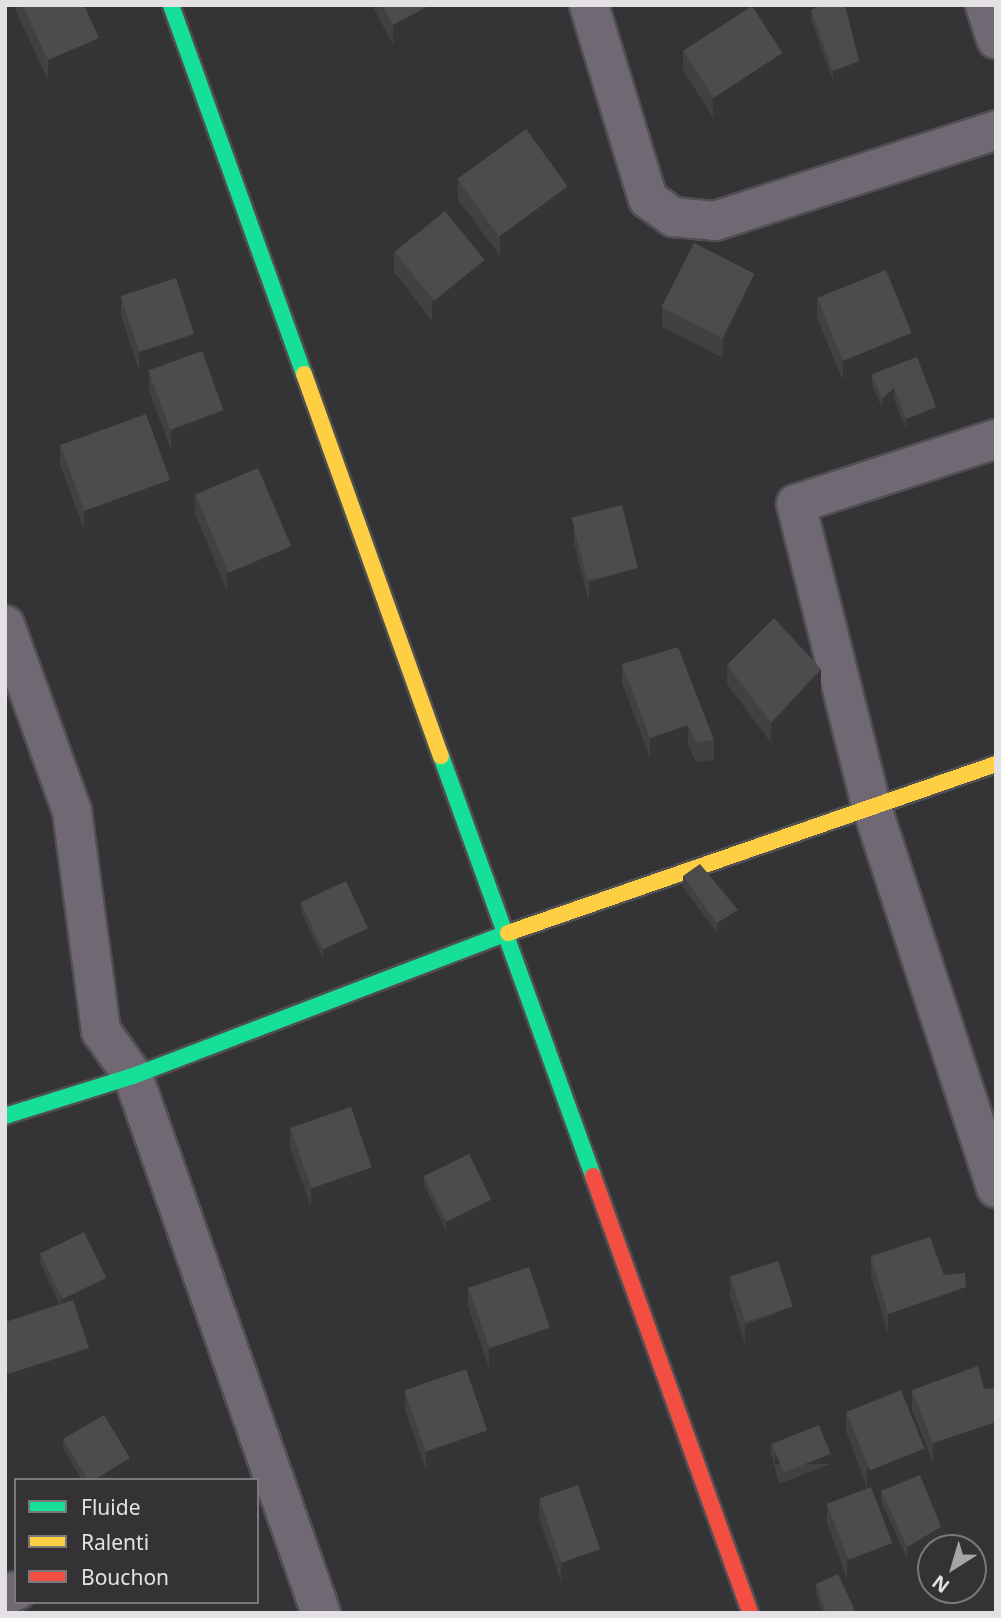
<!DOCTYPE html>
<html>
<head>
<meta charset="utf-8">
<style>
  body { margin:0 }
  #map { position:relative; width:1001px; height:1618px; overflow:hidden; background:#343335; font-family:"Noto Sans",sans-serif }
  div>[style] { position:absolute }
  .roads { filter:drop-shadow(2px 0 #504f51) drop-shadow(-2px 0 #504f51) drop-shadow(0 2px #504f51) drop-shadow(0 -2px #504f51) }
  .street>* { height:38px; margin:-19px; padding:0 19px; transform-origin:19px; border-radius:19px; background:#706974 }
  .fast>* { height:16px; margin:-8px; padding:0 8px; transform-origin:8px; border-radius:8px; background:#16e098 }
  .slow>* { height:16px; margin:-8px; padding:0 8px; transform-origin:8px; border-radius:8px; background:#ffcf43 }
  .jam>* { height:16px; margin:-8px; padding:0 8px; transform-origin:8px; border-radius:8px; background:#f24e42 }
  .wall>* { inset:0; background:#414042 }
  .shaded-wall>* { inset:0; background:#353436; transform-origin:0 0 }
  .building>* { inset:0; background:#4c4b4d; transform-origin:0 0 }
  span { translate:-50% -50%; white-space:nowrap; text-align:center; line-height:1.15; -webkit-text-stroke:6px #353236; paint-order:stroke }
  .frame { position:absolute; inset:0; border:7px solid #e3e1e3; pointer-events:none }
  .legend { position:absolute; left:14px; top:1478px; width:245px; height:126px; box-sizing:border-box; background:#353236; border:2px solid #7b787b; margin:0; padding:9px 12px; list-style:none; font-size:21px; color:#e3e1e3 }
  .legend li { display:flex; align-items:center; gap:14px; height:35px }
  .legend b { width:35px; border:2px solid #7b787b }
  .north { position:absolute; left:917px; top:1534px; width:70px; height:70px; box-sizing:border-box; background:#353236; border:2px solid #7b787b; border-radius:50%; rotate:217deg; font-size:19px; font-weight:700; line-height:28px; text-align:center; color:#e3e1e3 }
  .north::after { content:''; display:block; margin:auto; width:24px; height:32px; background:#a6a4a6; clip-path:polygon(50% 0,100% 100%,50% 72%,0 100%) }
</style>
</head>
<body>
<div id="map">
  <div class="roads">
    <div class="street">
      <div style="left:589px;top:5px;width:203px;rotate:73.1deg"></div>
      <div style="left:648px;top:199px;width:31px;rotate:36deg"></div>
      <div style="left:673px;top:217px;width:42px;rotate:5.4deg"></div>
      <div style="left:715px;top:221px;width:295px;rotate:-17.9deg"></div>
      <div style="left:985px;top:5px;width:36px;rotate:72deg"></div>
      <div style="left:996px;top:439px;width:210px;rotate:162deg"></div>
      <div style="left:796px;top:504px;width:310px;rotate:76deg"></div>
      <div style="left:871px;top:805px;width:403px;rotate:71.9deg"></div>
      <div style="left:5px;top:625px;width:198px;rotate:70.2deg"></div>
      <div style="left:72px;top:811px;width:222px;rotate:82.5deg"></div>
      <div style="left:101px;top:1031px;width:55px;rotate:54.6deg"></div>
      <div style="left:133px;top:1076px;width:569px;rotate:70.71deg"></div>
      <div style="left:5px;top:1595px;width:12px;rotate:-20deg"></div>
    </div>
    <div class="fast">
      <div style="left:171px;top:5px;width:392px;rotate:70.2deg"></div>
      <div style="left:441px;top:756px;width:447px;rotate:70.1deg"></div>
      <div style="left:5px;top:1116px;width:134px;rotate:-17.4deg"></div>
      <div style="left:133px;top:1076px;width:401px;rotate:-20.9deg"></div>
    </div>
    <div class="slow">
      <div style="left:304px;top:374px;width:406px;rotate:70.3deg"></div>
      <div style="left:508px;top:933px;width:516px;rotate:-19.1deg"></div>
    </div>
    <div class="jam">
      <div style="left:593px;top:1176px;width:464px;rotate:70.2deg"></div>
    </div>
  </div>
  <div class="wall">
    <div style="clip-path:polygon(13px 5px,84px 5px,99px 57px,48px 80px)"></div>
    <div style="clip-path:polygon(372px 5px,440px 5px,440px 19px,393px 45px)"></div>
    <div style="clip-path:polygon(811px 10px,859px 72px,833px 81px,811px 20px)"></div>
    <div style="clip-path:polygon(683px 51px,782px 73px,713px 118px,683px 70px)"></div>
    <div style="clip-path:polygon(458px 180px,568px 205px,500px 256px,458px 200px)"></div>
    <div style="clip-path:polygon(394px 252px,484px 280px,432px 321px,394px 272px)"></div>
    <div style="clip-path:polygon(755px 294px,723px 358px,662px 327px,662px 308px)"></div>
    <div style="clip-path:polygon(121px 296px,194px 354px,139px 371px,121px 315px)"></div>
    <div style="clip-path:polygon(817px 298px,912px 352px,843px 381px,817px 318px)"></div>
    <div style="clip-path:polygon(149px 371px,224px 430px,171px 450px,149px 391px)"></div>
    <div style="clip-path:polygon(872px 374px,936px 418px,906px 429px,894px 399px,882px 409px,872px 384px)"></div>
    <div style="clip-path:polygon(60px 445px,170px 499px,84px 530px,60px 465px)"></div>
    <div style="clip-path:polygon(195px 494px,291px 566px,227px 591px,195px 514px)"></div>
    <div style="clip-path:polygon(574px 524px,638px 588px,589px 602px,574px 544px)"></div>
    <div style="clip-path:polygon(622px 664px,714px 740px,714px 760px,696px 762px,688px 745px,650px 758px,622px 683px)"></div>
    <div style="clip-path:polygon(727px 665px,821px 689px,771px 743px,727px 684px)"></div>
    <div style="clip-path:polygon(683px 876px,738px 920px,717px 933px,683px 887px)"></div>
    <div style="clip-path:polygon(301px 902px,368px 938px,323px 959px,301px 912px)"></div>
    <div style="clip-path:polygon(290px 1127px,372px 1187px,311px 1208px,290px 1147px)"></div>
    <div style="clip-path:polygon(424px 1175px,491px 1211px,446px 1231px,424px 1185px)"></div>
    <div style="clip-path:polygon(40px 1253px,106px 1288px,74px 1303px,89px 1367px,40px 1263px)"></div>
    <div style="clip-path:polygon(871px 1256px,966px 1307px,888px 1334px,871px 1276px)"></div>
    <div style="clip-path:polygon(730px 1276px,793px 1327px,745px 1345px,730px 1296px)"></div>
    <div style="clip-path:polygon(468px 1287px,550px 1347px,489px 1368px,468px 1307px)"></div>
    <div style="clip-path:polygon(984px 1389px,933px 1463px,912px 1410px,912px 1390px)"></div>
    <div style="clip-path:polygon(405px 1390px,487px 1449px,426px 1470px,405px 1410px)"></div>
    <div style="clip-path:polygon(846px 1411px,925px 1468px,867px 1488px,846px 1431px)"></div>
    <div style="clip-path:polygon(63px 1439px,130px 1469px,111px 1480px,82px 1480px,63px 1449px)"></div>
    <div style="clip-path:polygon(771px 1443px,831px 1464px,779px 1484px,771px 1453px)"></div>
    <div style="clip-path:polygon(881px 1491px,941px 1537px,907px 1558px,881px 1502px)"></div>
    <div style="clip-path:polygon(539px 1499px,600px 1569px,561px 1582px,539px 1518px)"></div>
    <div style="clip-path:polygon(827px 1503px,893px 1563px,847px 1579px,827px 1523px)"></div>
    <div style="clip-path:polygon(816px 1584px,856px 1613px,822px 1613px,816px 1594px)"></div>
  </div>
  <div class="shaded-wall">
    <div style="clip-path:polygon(430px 5px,440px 5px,440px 19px,393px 45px,393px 25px)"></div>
    <div style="clip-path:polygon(99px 38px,99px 57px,48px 80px,48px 60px)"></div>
    <div style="clip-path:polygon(782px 53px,782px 73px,713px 118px,713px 98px)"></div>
    <div style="clip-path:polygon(859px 61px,859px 72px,833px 81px,833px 71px)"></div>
    <div style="clip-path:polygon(568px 186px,568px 205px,500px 256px,500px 236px)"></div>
    <div style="clip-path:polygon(484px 260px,484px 280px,432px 321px,432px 301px)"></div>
    <div style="clip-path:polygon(755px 274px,755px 294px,723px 358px,723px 339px)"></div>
    <div style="clip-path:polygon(912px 333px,912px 352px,843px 381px,843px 361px)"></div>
    <div style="clip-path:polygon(194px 334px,194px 354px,139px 371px,139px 351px)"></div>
    <div style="clip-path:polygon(894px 388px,894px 399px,882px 409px,882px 399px)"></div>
    <div style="clip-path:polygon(936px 407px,936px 418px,906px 429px,906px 419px)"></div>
    <div style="clip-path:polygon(224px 410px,224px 430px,171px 450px,171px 430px)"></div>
    <div style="clip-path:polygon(170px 480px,170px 499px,84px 530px,84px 510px)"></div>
    <div style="clip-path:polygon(291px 546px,291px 566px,227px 591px,227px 572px)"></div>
    <div style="clip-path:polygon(638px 568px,638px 588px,589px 602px,589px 582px)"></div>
    <div style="clip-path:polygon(821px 669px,821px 689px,771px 743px,771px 723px)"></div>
    <div style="clip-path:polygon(688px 725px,688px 745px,650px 758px,650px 738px)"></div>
    <div style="clip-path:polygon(738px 910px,738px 920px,717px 933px,717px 923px)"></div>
    <div style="clip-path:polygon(368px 928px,368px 938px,323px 959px,323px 948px)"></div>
    <div style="clip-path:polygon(372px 1167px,372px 1187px,311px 1208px,311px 1188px)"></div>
    <div style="clip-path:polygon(491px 1200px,491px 1211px,446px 1231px,446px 1221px)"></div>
    <div style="clip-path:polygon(106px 1278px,106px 1288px,61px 1309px,61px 1298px)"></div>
    <div style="clip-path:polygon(966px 1287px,966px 1307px,888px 1334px,888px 1314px)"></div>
    <div style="clip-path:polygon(793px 1307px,793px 1327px,745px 1345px,745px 1325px)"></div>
    <div style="clip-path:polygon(550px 1327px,550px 1347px,489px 1368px,489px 1348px)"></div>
    <div style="clip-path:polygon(89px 1348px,89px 1367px,5px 1395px,5px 1375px)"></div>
    <div style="clip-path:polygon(996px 1422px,996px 1442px,933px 1463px,933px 1443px)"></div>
    <div style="clip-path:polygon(487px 1430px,487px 1449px,426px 1470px,426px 1451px)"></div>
    <div style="clip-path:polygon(925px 1448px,925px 1468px,867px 1488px,867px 1468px)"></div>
    <div style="left:831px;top:1454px;width:10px;height:56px;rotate:90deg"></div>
    <div style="clip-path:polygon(130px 1458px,130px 1469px,111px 1480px,94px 1480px)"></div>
    <div style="clip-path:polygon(941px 1527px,941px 1537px,907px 1558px,907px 1547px)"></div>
    <div style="clip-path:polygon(893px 1543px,893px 1563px,847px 1579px,847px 1559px)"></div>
    <div style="clip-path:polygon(600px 1549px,600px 1569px,561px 1582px,561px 1562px)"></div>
  </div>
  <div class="building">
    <div style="clip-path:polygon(22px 5px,84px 5px,99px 38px,48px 60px)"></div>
    <div style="clip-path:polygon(382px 5px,430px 5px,393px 25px)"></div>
    <div style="clip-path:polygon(821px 5px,845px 5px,859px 61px,833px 71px,811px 10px)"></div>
    <div style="left:752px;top:6px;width:56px;height:82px;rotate:57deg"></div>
    <div style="left:526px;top:129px;width:71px;height:85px;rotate:54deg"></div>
    <div style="left:445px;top:211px;width:63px;height:65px;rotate:51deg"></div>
    <div style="left:694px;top:243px;width:68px;height:72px;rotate:27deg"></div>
    <div style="left:886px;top:270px;width:68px;height:74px;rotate:68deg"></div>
    <div style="left:176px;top:278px;width:59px;height:58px;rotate:72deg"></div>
    <div style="left:202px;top:351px;width:63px;height:57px;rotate:70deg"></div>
    <div style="clip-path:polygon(917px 357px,936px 407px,906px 419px,894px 388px,882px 399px,872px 374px)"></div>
    <div style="left:146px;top:414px;width:70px;height:91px;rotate:70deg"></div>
    <div style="left:258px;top:468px;width:85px;height:68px;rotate:67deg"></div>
    <div style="left:622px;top:505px;width:65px;height:52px;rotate:76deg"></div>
    <div style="clip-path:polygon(774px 618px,821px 669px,771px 723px,727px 665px)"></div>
    <div style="clip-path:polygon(678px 647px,714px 740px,696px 742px,688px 725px,650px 738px,622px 664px)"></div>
    <div style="clip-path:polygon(700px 864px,738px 910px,717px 923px,683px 876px)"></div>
    <div style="left:346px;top:881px;width:52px;height:50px;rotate:65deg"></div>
    <div style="left:351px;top:1107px;width:64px;height:64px;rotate:71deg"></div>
    <div style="left:469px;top:1154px;width:51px;height:50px;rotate:64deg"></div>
    <div style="left:84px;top:1232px;width:51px;height:49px;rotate:64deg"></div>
    <div style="clip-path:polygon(930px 1237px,944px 1275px,965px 1273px,966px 1287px,888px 1314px,871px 1256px)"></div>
    <div style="left:778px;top:1261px;width:48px;height:50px;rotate:72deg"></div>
    <div style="left:529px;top:1267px;width:64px;height:64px;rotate:71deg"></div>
    <div style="clip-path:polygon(73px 1300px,89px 1348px,5px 1375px,5px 1322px)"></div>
    <div style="clip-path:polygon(978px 1366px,984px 1389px,996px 1388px,996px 1422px,933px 1443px,912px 1390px)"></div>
    <div style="left:466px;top:1369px;width:65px;height:65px;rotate:71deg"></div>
    <div style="left:901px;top:1390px;width:63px;height:59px;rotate:68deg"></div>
    <div style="clip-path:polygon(104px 1415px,130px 1458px,94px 1480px,88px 1480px,63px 1439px)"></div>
    <div style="left:819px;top:1425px;width:31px;height:51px;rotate:68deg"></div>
    <div style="clip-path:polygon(920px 1475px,941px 1527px,907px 1547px,881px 1491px)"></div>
    <div style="left:578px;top:1485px;width:68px;height:41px;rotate:71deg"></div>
    <div style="left:871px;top:1487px;width:60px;height:47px;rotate:69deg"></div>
    <div style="clip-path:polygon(838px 1574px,856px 1613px,826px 1613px,816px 1584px)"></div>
  </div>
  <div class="frame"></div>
  <ul class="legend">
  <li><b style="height:9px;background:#16e098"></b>Fluide</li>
  <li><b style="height:9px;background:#ffcf43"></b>Ralenti</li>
  <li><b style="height:9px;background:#f24e42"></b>Bouchon</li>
  </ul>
  <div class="north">N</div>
</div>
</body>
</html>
